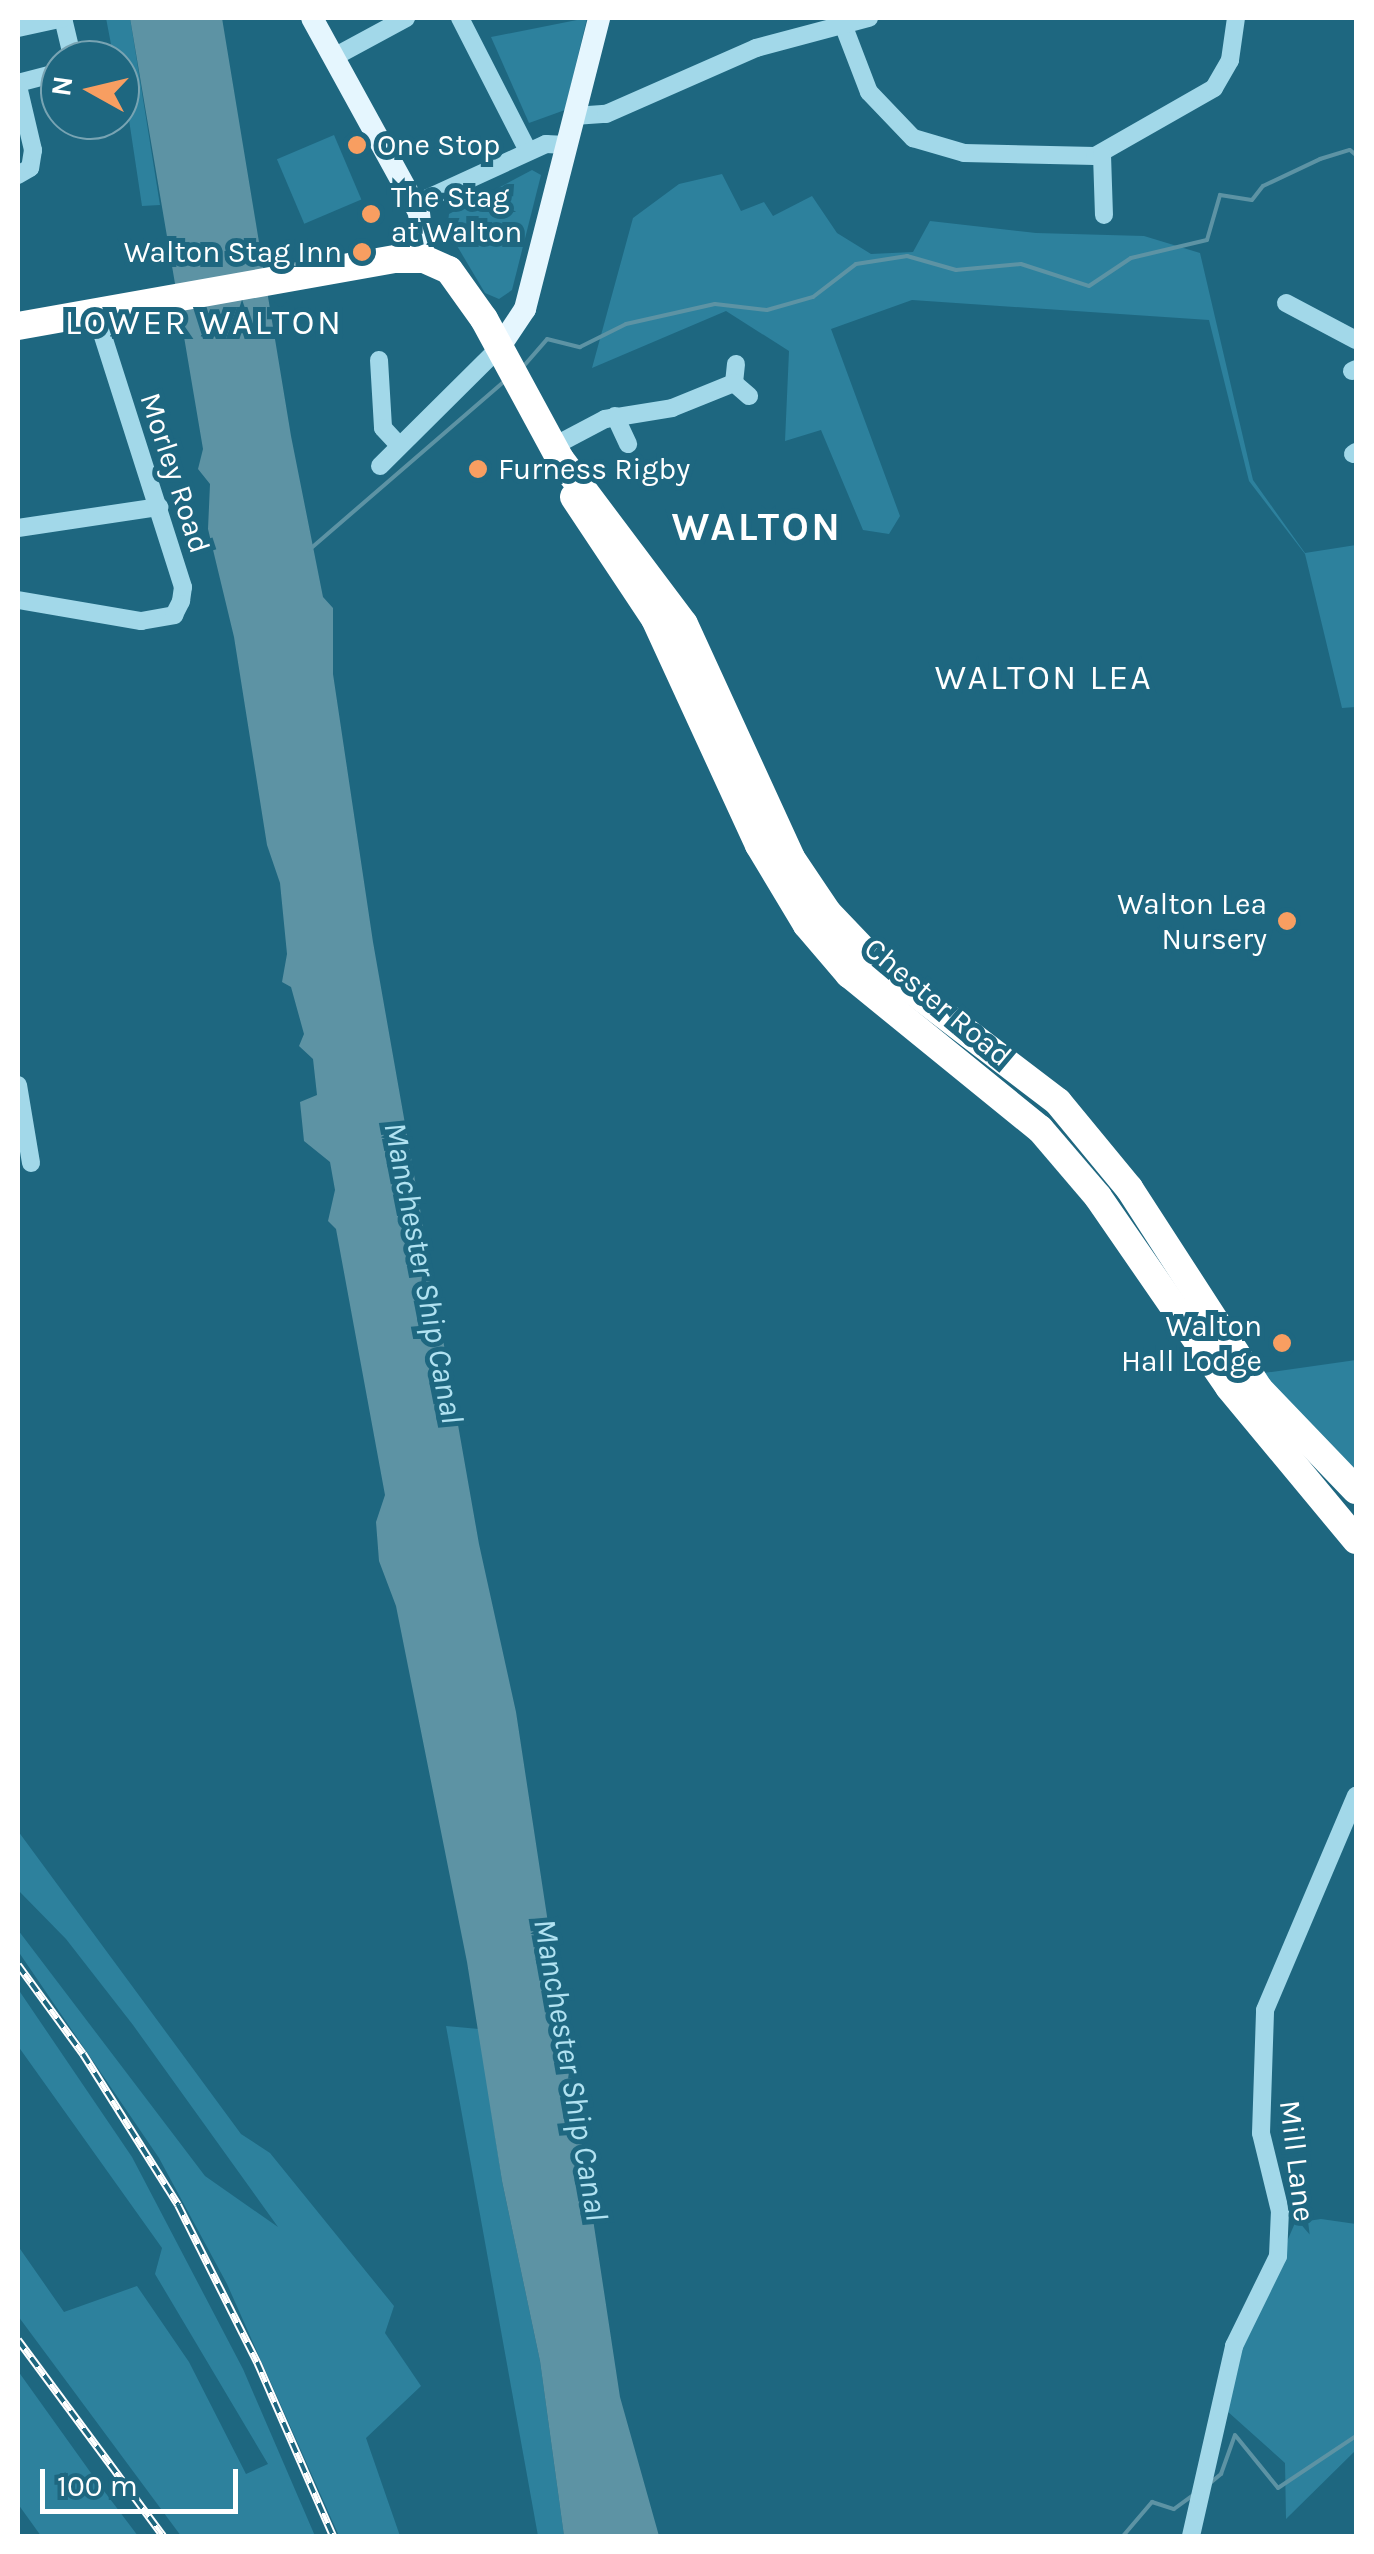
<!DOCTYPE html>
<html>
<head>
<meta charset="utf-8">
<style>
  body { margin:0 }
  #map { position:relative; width:1374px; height:2554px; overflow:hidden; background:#1e6780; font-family:Karla,sans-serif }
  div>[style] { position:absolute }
  .green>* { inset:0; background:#2d819d; transform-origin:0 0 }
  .water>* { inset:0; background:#5d93a4 }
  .stream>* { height:4px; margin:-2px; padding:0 2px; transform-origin:2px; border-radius:2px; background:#5d93a4 }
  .minor>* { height:18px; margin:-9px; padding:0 9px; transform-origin:9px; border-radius:9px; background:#a2d8e9 }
  .major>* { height:22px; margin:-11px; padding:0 11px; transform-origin:11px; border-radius:11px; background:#e5f6fe }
  .highway>* { height:28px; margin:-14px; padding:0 14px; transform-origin:14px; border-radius:14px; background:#fff }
  .rail>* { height:8px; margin-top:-4px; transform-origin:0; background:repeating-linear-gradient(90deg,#1e6780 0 11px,#fff 0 22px); box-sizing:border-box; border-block:2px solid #fff }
  .dots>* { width:28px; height:28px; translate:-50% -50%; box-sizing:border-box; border:5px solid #1e6780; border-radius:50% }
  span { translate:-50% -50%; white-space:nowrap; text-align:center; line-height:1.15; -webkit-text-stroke:10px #1e6780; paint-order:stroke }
  .poi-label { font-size:30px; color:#fff }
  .left { translate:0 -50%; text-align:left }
  .right { translate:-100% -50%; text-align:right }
  .street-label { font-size:30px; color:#fff }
  .water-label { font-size:32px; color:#b1e2f1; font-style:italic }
  .quarter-label { font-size:35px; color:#fff; letter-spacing:2.5px }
  .district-label { font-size:40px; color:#fff; font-weight:700; letter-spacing:2.5px }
  .frame { position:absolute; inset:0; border:20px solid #fff; pointer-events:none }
  .north { position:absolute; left:40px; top:40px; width:100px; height:100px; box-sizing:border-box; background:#1e6780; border:2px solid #78a4b3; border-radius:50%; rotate:278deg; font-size:28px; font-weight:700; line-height:40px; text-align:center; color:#fff }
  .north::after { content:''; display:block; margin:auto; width:35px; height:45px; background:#f89e61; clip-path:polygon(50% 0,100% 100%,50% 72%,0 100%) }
  .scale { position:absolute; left:40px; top:2469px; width:198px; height:45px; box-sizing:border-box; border:5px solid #fff; border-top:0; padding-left:12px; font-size:30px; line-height:35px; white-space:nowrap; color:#fff; -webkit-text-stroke:8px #1e6780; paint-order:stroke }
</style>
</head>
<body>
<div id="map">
  <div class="green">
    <div style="clip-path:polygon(106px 18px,130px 18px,160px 205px,142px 206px,120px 60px,114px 60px)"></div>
    <div style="clip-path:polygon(587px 18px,565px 110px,529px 123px,491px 37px)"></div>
    <div style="left:334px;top:135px;width:70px;height:62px;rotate:67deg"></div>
    <div style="clip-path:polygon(532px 170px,541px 175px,512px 290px,499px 299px,485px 293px,447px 229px,449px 214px)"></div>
    <div style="clip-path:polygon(722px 174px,741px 211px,764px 202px,773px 216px,812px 196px,837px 233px,871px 254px,913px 252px,930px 221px,1036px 233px,1144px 236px,1200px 253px,1253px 480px,1305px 553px,1356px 545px,1356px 707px,1342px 708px,1305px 554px,1249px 481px,1209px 320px,912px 300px,831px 329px,900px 516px,889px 534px,863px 530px,821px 430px,785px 441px,789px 351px,726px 311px,592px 368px,633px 218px,679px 184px)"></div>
    <div style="clip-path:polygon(1356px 1360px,1356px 1474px,1303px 1427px,1264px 1373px)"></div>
    <div style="clip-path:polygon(18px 1831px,241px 2134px,270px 2153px,394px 2306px,385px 2333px,421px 2386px,366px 2438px,400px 2536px,339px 2536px,227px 2284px,159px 2158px,18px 1951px,18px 1930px,205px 2176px,278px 2227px,133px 2025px,66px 1939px,18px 1890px)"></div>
    <div style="clip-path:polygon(18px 1989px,132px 2157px,243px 2369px,315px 2536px,181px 2536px,18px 2316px,18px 2246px,64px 2312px,137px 2286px,189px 2362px,246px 2474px,268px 2464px,155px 2274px,162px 2248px,18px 2046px)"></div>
    <div style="clip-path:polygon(446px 2026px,479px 2029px,502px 2181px,540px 2361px,564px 2536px,538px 2536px)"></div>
    <div style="clip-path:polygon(1321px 2219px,1356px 2224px,1356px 2450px,1286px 2519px,1285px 2463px,1227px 2411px,1239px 2351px,1295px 2223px)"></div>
    <div style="clip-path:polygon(18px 2371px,101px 2487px,138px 2536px,41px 2536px,18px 2504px)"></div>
  </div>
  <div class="water">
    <div style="clip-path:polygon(130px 18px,222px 18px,291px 436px,323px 597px,333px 608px,333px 674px,373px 942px,479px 1544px,516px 1712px,620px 2397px,659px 2536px,564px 2536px,540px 2361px,502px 2181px,467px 1962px,396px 1606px,379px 1561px,376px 1522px,385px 1495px,336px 1229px,328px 1221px,335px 1190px,330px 1162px,304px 1141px,300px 1102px,317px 1095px,313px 1059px,299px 1046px,304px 1034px,291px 987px,282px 982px,287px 954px,280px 883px,267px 845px,234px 637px,208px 529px,210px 484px,198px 469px,203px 449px)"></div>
  </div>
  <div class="stream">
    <div style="left:522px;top:368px;width:38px;rotate:-49deg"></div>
    <div style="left:547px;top:339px;width:34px;rotate:14deg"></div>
    <div style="left:580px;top:347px;width:51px;rotate:-26.6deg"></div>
    <div style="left:626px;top:324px;width:91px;rotate:-12.7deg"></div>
    <div style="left:715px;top:304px;width:52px;rotate:6.6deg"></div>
    <div style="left:767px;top:310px;width:48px;rotate:-15.8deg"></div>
    <div style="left:813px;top:297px;width:54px;rotate:-37.5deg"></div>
    <div style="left:856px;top:264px;width:52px;rotate:-8.9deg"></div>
    <div style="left:907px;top:256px;width:51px;rotate:15.9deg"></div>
    <div style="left:956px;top:270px;width:65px;rotate:-5.3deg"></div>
    <div style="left:1021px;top:264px;width:71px;rotate:17.9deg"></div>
    <div style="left:1089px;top:286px;width:50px;rotate:-33.7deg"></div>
    <div style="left:1131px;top:258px;width:78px;rotate:-13.3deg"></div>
    <div style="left:1207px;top:240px;width:47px;rotate:-73.9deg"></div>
    <div style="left:1220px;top:195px;width:32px;rotate:9deg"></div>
    <div style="left:1252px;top:200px;width:18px;rotate:-52deg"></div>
    <div style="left:1263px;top:186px;width:63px;rotate:-25.3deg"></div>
    <div style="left:1320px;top:159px;width:31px;rotate:-17deg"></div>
    <div style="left:1350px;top:150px;width:8px;rotate:40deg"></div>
    <div style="left:309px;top:550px;width:260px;rotate:-40.8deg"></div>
    <div style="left:1209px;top:2484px;width:16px;rotate:-40deg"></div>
    <div style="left:1221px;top:2474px;width:41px;rotate:-70.3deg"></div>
    <div style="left:1235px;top:2435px;width:68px;rotate:50.9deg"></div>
    <div style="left:1278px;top:2488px;width:94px;rotate:-33.7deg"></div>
    <div style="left:1123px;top:2536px;width:45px;rotate:-49.5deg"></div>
    <div style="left:1152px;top:2502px;width:23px;rotate:18deg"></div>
    <div style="left:1174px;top:2509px;width:24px;rotate:-36deg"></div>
  </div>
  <div class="minor">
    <div style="left:63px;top:18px;width:43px;rotate:76.6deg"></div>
    <div style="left:460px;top:18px;width:149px;rotate:62.9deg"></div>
    <div style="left:844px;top:27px;width:70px;rotate:69deg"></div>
    <div style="left:869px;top:92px;width:64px;rotate:46.3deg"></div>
    <div style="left:913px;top:138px;width:53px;rotate:16.4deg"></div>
    <div style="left:964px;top:153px;width:131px;rotate:1.3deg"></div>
    <div style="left:1095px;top:156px;width:137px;rotate:-29.7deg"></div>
    <div style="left:1214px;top:88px;width:32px;rotate:-60deg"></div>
    <div style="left:1230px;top:60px;width:42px;rotate:-81.9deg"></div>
    <div style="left:18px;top:28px;width:47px;rotate:-12.3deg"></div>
    <div style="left:334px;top:57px;width:82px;rotate:-28.4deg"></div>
    <div style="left:18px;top:83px;width:43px;rotate:-14.7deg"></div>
    <div style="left:18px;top:86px;width:66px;rotate:76.8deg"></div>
    <div style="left:33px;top:150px;width:18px;rotate:99deg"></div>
    <div style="left:30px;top:168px;width:14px;rotate:150deg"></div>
    <div style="left:574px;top:116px;width:32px;rotate:-4deg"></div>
    <div style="left:606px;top:114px;width:164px;rotate:-23.7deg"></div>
    <div style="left:756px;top:48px;width:117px;rotate:-14.9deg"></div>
    <div style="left:1102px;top:155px;width:60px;rotate:88.1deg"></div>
    <div style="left:415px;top:204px;width:144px;rotate:-24.6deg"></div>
    <div style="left:546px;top:144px;width:20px;rotate:3deg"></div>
    <div style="left:1286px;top:303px;width:79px;rotate:27.9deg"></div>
    <div style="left:379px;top:360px;width:68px;rotate:86.6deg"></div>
    <div style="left:383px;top:428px;width:23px;rotate:47deg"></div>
    <div style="left:736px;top:364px;width:19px;rotate:96deg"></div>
    <div style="left:734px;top:383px;width:20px;rotate:41deg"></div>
    <div style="left:1352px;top:371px;width:4px;rotate:-27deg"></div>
    <div style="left:615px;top:416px;width:31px;rotate:65deg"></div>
    <div style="left:552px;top:447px;width:60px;rotate:-27.8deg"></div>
    <div style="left:605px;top:419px;width:68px;rotate:-9.3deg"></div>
    <div style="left:672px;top:408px;width:67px;rotate:-22deg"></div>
    <div style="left:1353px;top:454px;width:4px;rotate:-34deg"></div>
    <div style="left:380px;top:466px;width:168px;rotate:-44.8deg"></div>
    <div style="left:18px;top:528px;width:143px;rotate:-8.5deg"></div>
    <div style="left:18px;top:600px;width:125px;rotate:9.7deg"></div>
    <div style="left:141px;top:621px;width:34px;rotate:-10deg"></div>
    <div style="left:174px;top:615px;width:16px;rotate:-63deg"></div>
    <div style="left:181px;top:601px;width:14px;rotate:-82deg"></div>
    <div style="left:183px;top:587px;width:290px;rotate:-107.7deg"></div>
    <div style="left:18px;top:1085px;width:79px;rotate:80.5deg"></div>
    <div style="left:1191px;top:2536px;width:195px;rotate:-77.2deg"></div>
    <div style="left:1234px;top:2346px;width:100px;rotate:-63.9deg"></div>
    <div style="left:1278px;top:2256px;width:45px;rotate:-87.5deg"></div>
    <div style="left:1280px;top:2211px;width:80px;rotate:-103.7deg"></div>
    <div style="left:1261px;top:2133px;width:123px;rotate:-88.1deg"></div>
    <div style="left:1265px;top:2010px;width:233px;rotate:-67deg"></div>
  </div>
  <div class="major">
    <div style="left:312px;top:18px;width:222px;rotate:61.2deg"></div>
    <div style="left:419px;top:213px;width:46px;rotate:83.8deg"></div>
    <div style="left:499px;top:348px;width:47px;rotate:-56.3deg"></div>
    <div style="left:525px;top:309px;width:300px;rotate:-75.7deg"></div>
  </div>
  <div class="highway">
    <div style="left:18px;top:326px;width:384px;rotate:-10.1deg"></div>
    <div style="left:396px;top:259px;width:28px"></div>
    <div style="left:424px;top:259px;width:27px;rotate:24deg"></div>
    <div style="left:449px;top:270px;width:60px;rotate:54.5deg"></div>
    <div style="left:484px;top:319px;width:159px;rotate:61.5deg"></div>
    <div style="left:560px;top:459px;width:206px;rotate:53.1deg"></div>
    <div style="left:684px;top:624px;width:257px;rotate:65.4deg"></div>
    <div style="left:791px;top:858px;width:66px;rotate:56.1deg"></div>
    <div style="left:828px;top:913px;width:68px;rotate:46.2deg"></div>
    <div style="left:875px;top:962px;width:230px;rotate:37.4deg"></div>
    <div style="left:1058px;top:1102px;width:112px;rotate:50.5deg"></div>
    <div style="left:1129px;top:1188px;width:239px;rotate:57.1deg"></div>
    <div style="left:1259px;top:1389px;width:140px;rotate:46.2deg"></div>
    <div style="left:574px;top:497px;width:146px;rotate:56.4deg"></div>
    <div style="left:655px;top:619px;width:249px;rotate:65.3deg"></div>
    <div style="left:759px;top:845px;width:93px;rotate:59deg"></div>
    <div style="left:807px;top:925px;width:65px;rotate:49.4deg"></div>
    <div style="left:849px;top:974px;width:246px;rotate:39.1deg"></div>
    <div style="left:1040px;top:1129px;width:89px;rotate:49.5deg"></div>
    <div style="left:1098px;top:1197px;width:231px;rotate:55.4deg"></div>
    <div style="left:1229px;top:1387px;width:199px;rotate:50.3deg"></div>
  </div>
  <div class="rail">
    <div style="left:18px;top:1965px;width:110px;rotate:53.9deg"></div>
    <div style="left:83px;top:2054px;width:178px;rotate:57.8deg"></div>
    <div style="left:178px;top:2205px;width:176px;rotate:63.3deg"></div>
    <div style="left:257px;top:2362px;width:190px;rotate:66.4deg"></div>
    <div style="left:18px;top:2340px;width:244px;rotate:53.5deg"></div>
  </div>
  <div class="dots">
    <div style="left:357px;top:145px;background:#f89e61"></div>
    <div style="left:371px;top:214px;background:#f89e61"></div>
    <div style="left:362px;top:252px;background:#f89e61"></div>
    <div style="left:478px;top:469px;background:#f89e61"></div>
    <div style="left:1287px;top:921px;background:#f89e61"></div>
    <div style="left:1282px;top:1343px;background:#f89e61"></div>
  </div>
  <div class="poi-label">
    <span class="left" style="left:377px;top:145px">One Stop</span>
    <span class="left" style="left:391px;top:214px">The Stag<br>at Walton</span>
    <span class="right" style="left:342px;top:252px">Walton Stag Inn</span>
    <span class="left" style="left:498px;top:469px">Furness Rigby</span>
    <span class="right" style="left:1267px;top:921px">Walton Lea<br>Nursery</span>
    <span class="right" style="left:1262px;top:1343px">Walton<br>Hall Lodge</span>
  </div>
  <div class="street-label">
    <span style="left:175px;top:473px;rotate:72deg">Morley Road</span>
    <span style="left:938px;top:1002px;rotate:40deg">Chester Road</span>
    <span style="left:1297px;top:2161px;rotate:83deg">Mill Lane</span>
  </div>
  <div class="water-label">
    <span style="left:423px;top:1273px;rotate:79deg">Manchester Ship Canal</span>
    <span style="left:570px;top:2070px;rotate:80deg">Manchester Ship Canal</span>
  </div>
  <div class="quarter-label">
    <span style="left:204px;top:323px">LOWER WALTON</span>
    <span style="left:1044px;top:678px">WALTON LEA</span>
  </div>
  <div class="district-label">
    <span style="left:757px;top:527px">WALTON</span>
  </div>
  <div class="frame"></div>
  <div class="north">N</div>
  <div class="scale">100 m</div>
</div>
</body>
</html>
